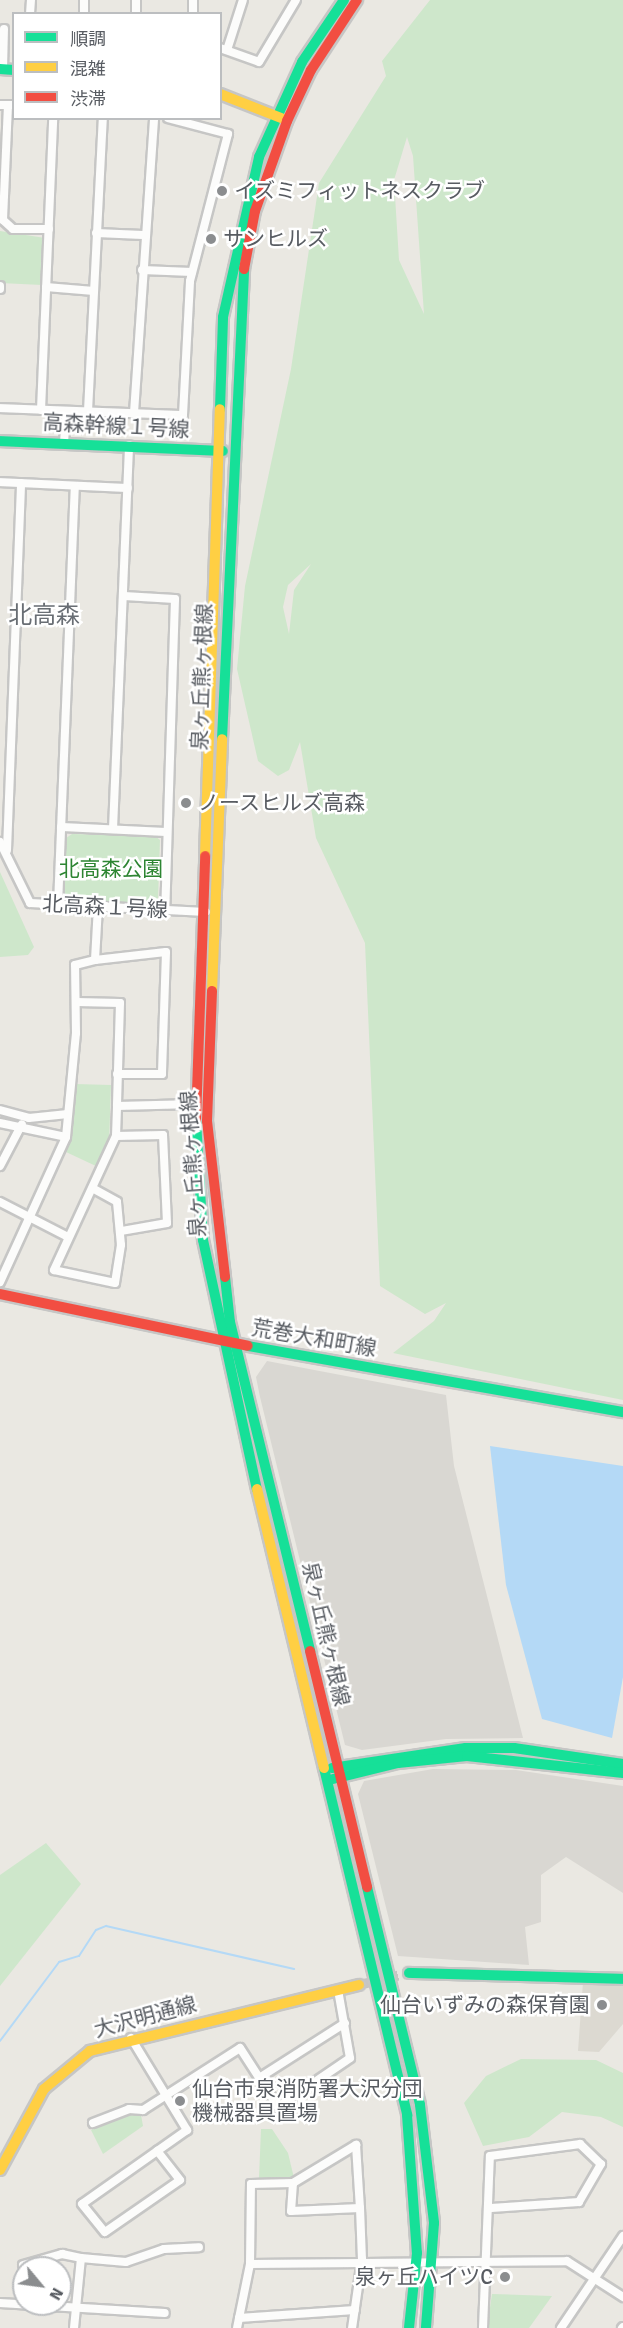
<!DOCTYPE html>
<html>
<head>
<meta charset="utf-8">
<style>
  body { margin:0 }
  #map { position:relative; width:623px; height:2328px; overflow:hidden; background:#eae8e2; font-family:Signika,"Noto Sans JP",sans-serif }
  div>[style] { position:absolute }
  .industrial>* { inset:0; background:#d9d7d2 }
  .education>* { inset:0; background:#dcd9d1 }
  .green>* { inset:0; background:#cee7cb }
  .water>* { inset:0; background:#b4d9f6 }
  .stream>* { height:2px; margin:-1px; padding:0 1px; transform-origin:1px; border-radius:1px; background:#b4d9f6 }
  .secondary-tunnel>* { height:10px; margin-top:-5px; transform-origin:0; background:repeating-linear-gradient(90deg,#c6c5c2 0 10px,transparent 0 15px) }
  .roads { filter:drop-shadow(2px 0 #c6c6c5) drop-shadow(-2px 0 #c6c6c5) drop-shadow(0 2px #c6c6c5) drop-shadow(0 -2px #c6c6c5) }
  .street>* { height:8px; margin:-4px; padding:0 4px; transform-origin:4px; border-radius:4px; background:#fcfcfb }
  .fast>* { height:10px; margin:-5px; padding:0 5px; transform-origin:5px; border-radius:5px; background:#16e098 }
  .slow>* { height:10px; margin:-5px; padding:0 5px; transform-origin:5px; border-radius:5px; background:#ffcf43 }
  .jam>* { height:10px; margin:-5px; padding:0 5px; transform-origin:5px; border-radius:5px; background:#f24e42 }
  .dots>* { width:16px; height:16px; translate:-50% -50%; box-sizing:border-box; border:3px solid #fff; border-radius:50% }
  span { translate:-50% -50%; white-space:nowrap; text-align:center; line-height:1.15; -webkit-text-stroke:5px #fff; paint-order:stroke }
  .poi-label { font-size:21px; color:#585c62 }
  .left { translate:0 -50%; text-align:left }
  .right { translate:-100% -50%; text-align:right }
  .street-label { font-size:21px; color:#585c62 }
  .park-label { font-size:21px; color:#2d8532 }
  .quarter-label { font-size:24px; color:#696e74 }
  .legend { position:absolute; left:12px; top:12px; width:210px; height:108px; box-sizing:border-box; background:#fff; border:2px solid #bcbec0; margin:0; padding:8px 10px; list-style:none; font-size:18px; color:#585c62 }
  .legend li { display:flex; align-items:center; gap:12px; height:30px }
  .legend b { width:30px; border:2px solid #bcbec0 }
  .north { position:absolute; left:12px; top:2256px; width:60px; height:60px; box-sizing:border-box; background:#fff; border:2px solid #bcbec0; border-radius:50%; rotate:119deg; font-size:16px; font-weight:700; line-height:24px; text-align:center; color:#585c62 }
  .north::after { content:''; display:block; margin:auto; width:21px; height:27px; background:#8b8d8f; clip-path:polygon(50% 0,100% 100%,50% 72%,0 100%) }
</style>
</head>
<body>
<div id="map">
  <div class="industrial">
    <div style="clip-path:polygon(267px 1361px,446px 1395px,454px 1466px,523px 1738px,446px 1739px,362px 1750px,345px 1745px,260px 1397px,256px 1377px)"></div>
    <div style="clip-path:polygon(433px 1769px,516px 1770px,623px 1786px,623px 1893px,566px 1857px,541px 1875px,541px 1922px,525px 1927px,529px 1965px,398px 1956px,358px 1794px,364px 1781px)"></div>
  </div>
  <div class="education">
    <div style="clip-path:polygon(583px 1982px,623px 1985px,623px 2024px,599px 2052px,578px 2051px)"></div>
  </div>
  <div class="green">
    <div style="clip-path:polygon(evenodd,430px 0,623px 0,623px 1400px,393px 1353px,434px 1321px,446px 1303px,425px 1314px,380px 1286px,365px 943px,316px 838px,300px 742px,289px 770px,278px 776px,258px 761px,237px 669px,245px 586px,291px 369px,319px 183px,386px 76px,382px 61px,430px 0,407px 137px,413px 156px,424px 314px,399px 260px,394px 180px,407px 137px,430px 0,311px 564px,294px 590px,289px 634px,283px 607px,288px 585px,311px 564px)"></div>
    <div style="clip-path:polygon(0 231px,45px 238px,42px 285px,0 283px)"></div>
    <div style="clip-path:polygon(72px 834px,155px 836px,160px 840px,158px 899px,153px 905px,66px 902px,61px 897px,63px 840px)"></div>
    <div style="clip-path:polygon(0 872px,34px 947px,28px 955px,0 957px)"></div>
    <div style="clip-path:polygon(75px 1084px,111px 1085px,109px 1144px,98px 1167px,66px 1152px)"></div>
    <div style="clip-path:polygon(46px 1843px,81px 1884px,0 1986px,0 1875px)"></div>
    <div style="clip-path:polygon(521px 2059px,596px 2060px,623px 2073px,623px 2127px,601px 2117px,562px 2112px,529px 2137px,483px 2146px,464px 2103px,486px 2076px)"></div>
    <div style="clip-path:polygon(129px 2115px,141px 2115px,143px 2126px,103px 2154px,91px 2130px)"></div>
    <div style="clip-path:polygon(261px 2129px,272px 2129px,288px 2153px,294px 2178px,259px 2178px)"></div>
    <div style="clip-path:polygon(492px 2294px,552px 2296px,529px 2328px,487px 2328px)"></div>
  </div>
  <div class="water">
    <div style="clip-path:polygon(490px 1446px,623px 1466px,623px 1677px,612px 1738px,542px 1719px,506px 1585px)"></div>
  </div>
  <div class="stream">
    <div style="left:0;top:2041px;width:99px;rotate:-53.2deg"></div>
    <div style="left:59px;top:1962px;width:21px;rotate:-17deg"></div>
    <div style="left:79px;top:1956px;width:31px;rotate:-57deg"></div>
    <div style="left:96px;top:1930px;width:11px;rotate:-22deg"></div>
    <div style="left:106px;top:1926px;width:193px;rotate:12.9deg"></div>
  </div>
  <div class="secondary-tunnel">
    <div style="left:359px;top:1985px;width:51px;rotate:-13.5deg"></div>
  </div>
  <div class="roads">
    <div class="street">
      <div style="left:30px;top:14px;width:14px;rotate:-86deg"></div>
      <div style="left:84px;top:14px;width:14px;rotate:-90deg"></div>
      <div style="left:136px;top:14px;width:14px;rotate:-90deg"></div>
      <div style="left:193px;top:14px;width:14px;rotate:-90deg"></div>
      <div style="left:220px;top:48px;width:41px;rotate:19.7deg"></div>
      <div style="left:259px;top:62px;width:72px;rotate:-59.2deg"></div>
      <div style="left:227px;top:50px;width:52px;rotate:-72.3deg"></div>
      <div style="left:3px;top:69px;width:40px;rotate:-88.6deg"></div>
      <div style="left:0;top:105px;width:14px"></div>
      <div style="left:8px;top:105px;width:115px;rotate:92.5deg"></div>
      <div style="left:3px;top:220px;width:13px;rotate:42deg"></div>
      <div style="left:13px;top:229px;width:36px"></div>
      <div style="left:96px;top:233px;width:47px;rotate:2.4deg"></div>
      <div style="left:142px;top:270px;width:50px;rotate:2.3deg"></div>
      <div style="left:0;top:286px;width:3px;rotate:90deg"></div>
      <div style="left:46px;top:287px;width:48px;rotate:4.8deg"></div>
      <div style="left:0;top:408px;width:183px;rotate:2.2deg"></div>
      <div style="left:183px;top:415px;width:134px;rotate:-87deg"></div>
      <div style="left:190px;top:281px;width:152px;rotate:-75.5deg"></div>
      <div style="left:228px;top:134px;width:62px;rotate:-165.1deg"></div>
      <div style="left:41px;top:410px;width:292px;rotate:-87.6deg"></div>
      <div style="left:88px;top:411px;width:293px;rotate:-87.1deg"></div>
      <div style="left:134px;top:413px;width:296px;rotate:-86.1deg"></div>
      <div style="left:64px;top:443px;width:32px;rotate:-86deg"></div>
      <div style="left:0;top:482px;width:128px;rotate:2.7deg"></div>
      <div style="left:124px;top:596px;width:51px;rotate:3.4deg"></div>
      <div style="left:175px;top:599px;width:311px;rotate:91.8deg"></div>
      <div style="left:61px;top:827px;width:106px;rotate:2.7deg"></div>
      <div style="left:113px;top:829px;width:384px;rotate:-87.6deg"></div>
      <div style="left:0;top:842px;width:68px;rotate:63.8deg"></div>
      <div style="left:30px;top:903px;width:176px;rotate:2.9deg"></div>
      <div style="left:7px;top:850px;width:367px;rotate:-87.8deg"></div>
      <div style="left:58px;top:905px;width:419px;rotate:-87.7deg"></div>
      <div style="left:95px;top:960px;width:71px;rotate:-6.4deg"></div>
      <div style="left:166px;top:952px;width:122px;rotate:91.9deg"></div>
      <div style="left:162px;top:1074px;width:45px;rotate:180deg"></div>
      <div style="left:77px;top:1002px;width:43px;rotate:1.3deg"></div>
      <div style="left:120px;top:1003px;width:103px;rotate:91.7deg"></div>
      <div style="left:117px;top:1106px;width:78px;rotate:-1.5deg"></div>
      <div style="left:0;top:1110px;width:30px;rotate:15deg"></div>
      <div style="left:29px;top:1118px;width:39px;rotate:-6deg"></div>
      <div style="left:0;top:1123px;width:67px;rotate:12deg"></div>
      <div style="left:66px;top:1137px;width:104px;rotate:-84.5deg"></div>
      <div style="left:76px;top:1033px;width:68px;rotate:-90.8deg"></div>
      <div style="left:75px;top:965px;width:21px;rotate:-14deg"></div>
      <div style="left:95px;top:960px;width:53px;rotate:-86.8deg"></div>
      <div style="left:116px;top:1136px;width:30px;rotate:-88deg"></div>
      <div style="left:0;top:1166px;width:47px;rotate:-62.4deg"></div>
      <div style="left:94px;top:1189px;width:26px;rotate:29deg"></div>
      <div style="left:117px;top:1202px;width:43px;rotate:84.7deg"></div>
      <div style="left:121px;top:1245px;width:38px;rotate:99deg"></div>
      <div style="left:115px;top:1283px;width:62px;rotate:-168deg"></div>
      <div style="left:54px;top:1270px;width:148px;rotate:-65.2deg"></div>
      <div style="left:116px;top:1136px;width:47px;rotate:-1.2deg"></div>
      <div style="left:163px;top:1135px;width:88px;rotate:87.4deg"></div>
      <div style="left:167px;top:1223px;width:47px;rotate:170.1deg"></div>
      <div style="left:0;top:1202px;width:76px;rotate:27.2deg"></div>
      <div style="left:0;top:1282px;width:159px;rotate:-65.5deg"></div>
      <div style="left:131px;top:2038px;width:108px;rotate:58.7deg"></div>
      <div style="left:187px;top:2130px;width:128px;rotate:144.8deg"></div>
      <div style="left:82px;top:2204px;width:36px;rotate:51deg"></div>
      <div style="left:105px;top:2232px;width:91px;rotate:-34.7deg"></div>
      <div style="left:180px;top:2180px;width:37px;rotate:-128deg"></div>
      <div style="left:259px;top:2078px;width:102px;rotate:-32.6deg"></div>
      <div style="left:93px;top:2123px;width:39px;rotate:-21deg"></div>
      <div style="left:129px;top:2109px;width:14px;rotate:4deg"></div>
      <div style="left:143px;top:2110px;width:115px;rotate:-32.6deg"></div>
      <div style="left:240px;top:2048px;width:70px;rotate:57.2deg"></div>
      <div style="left:278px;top:2107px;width:87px;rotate:-34.2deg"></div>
      <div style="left:350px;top:2058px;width:69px;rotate:-100deg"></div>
      <div style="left:293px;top:2183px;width:74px;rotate:-31.1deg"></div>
      <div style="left:356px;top:2145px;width:63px;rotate:86.4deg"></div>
      <div style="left:250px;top:2264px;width:317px;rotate:-0.5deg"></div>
      <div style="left:567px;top:2261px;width:67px;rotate:32.7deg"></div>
      <div style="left:23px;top:2265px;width:41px;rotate:-15.8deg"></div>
      <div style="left:62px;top:2254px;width:19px;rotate:12deg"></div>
      <div style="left:0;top:2303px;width:165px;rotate:3.5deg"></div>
      <div style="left:239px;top:2318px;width:116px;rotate:-3.9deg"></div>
      <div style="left:74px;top:2328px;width:70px;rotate:-84.3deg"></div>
      <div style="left:81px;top:2258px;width:45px;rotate:5.1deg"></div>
      <div style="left:126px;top:2262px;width:40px;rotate:-18.9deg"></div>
      <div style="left:164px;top:2249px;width:35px;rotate:-3deg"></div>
      <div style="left:237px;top:2328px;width:65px;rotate:-78.5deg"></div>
      <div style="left:250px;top:2264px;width:80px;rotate:-89.3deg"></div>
      <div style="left:251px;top:2184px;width:42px;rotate:-1.4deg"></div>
      <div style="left:293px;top:2183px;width:28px;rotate:94deg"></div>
      <div style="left:291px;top:2211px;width:69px;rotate:-2.5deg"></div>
      <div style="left:360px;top:2208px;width:51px;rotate:87.8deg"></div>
      <div style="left:362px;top:2259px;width:70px;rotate:98.2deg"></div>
      <div style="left:483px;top:2328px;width:172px;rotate:-87.7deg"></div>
      <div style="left:490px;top:2156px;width:91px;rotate:-7.6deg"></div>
      <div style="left:580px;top:2144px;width:29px;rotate:44deg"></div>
      <div style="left:601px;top:2164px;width:44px;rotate:120.1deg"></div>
      <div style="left:579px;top:2202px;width:88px;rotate:176.1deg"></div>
      <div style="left:561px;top:2328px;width:111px;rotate:-56deg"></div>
      <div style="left:622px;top:2328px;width:1px;rotate:-45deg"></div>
    </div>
    <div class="fast">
      <div style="left:0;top:69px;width:14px;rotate:4deg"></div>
      <div style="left:220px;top:409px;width:92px;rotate:-88.1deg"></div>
      <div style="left:223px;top:317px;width:164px;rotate:-77.3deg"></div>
      <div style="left:259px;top:157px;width:104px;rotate:-65.6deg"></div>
      <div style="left:302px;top:62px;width:75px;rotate:-55.9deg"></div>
      <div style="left:0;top:441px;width:223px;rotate:2.6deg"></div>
      <div style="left:222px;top:739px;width:471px;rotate:-87.3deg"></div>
      <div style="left:196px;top:1120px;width:120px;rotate:86.7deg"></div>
      <div style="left:203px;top:1240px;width:255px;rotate:77.8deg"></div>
      <div style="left:225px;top:1277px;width:45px;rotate:83.7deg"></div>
      <div style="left:230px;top:1322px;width:339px;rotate:76.3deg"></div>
      <div style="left:248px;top:1346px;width:381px;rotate:10deg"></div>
      <div style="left:324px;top:1768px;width:357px;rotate:76.5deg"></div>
      <div style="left:407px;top:2115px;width:138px;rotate:85.9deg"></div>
      <div style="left:417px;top:2253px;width:75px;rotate:96.1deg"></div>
      <div style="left:332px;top:1768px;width:135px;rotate:-8.5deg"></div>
      <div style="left:466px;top:1748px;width:48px"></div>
      <div style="left:514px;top:1748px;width:110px;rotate:8.4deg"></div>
      <div style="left:333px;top:1779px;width:67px;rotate:-13.8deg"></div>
      <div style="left:398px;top:1763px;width:69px;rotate:-5.8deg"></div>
      <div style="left:467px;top:1756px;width:157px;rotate:6.2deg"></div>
      <div style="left:367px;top:1887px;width:224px;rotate:76.3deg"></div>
      <div style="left:420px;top:2105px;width:119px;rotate:83.2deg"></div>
      <div style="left:434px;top:2223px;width:105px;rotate:94.4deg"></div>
      <div style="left:409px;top:1973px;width:214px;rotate:1.6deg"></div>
    </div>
    <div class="slow">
      <div style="left:220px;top:94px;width:66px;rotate:21.5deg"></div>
      <div style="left:205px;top:856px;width:447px;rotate:-88.1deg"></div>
      <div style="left:212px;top:991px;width:252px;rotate:-87.7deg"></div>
      <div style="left:257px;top:1489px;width:287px;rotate:76.5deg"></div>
      <div style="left:0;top:2170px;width:92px;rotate:-61.5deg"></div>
      <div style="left:44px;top:2089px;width:60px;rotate:-39.6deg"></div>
      <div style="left:90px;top:2051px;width:277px;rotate:-13.8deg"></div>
    </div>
    <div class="jam">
      <div style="left:244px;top:269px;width:59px;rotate:-79.3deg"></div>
      <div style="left:255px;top:211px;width:96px;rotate:-70.4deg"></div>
      <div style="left:287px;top:121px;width:56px;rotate:-64.8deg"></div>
      <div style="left:311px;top:70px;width:84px;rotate:-56.7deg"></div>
      <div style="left:212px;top:991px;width:130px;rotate:92.2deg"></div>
      <div style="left:207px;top:1121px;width:157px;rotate:83.4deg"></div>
      <div style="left:196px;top:1120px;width:264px;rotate:-88deg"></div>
      <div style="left:0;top:1294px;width:253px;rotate:11.8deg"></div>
      <div style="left:310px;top:1651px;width:243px;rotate:76.4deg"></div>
    </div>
  </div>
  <div class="dots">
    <div style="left:222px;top:191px;background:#8b8d8f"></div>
    <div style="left:211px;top:239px;background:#8b8d8f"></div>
    <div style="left:186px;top:803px;background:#8b8d8f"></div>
    <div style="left:602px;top:2005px;background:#8b8d8f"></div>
    <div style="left:180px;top:2101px;background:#8b8d8f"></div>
    <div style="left:505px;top:2277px;background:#8b8d8f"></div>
  </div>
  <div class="poi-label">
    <span class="left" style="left:234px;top:191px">イズミフィットネスクラブ</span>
    <span class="left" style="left:223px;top:239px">サンヒルズ</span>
    <span class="left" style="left:198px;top:803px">ノースヒルズ高森</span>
    <span class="right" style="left:590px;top:2005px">仙台いずみの森保育園</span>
    <span class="left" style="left:192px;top:2101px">仙台市泉消防署大沢分団<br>機械器具置場</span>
    <span class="right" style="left:493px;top:2277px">泉ヶ丘ハイツC</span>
  </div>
  <div class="street-label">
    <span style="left:116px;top:426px;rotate:3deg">高森幹線１号線</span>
    <span style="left:202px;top:677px;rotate:-88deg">泉ヶ丘熊ヶ根線</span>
    <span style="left:105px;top:907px;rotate:3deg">北高森１号線</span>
    <span style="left:193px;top:1164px;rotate:-94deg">泉ヶ丘熊ヶ根線</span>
    <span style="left:314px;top:1338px;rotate:10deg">荒巻大和町線</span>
    <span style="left:326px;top:1634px;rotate:77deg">泉ヶ丘熊ヶ根線</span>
    <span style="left:145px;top:2017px;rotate:-15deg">大沢明通線</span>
  </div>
  <div class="park-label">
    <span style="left:111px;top:869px">北高森公園</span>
  </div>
  <div class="quarter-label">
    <span style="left:44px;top:616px">北高森</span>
  </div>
  <ul class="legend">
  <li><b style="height:8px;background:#16e098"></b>順調</li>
  <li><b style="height:8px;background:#ffcf43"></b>混雑</li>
  <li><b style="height:8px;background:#f24e42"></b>渋滞</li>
  </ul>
  <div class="north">N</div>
</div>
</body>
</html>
